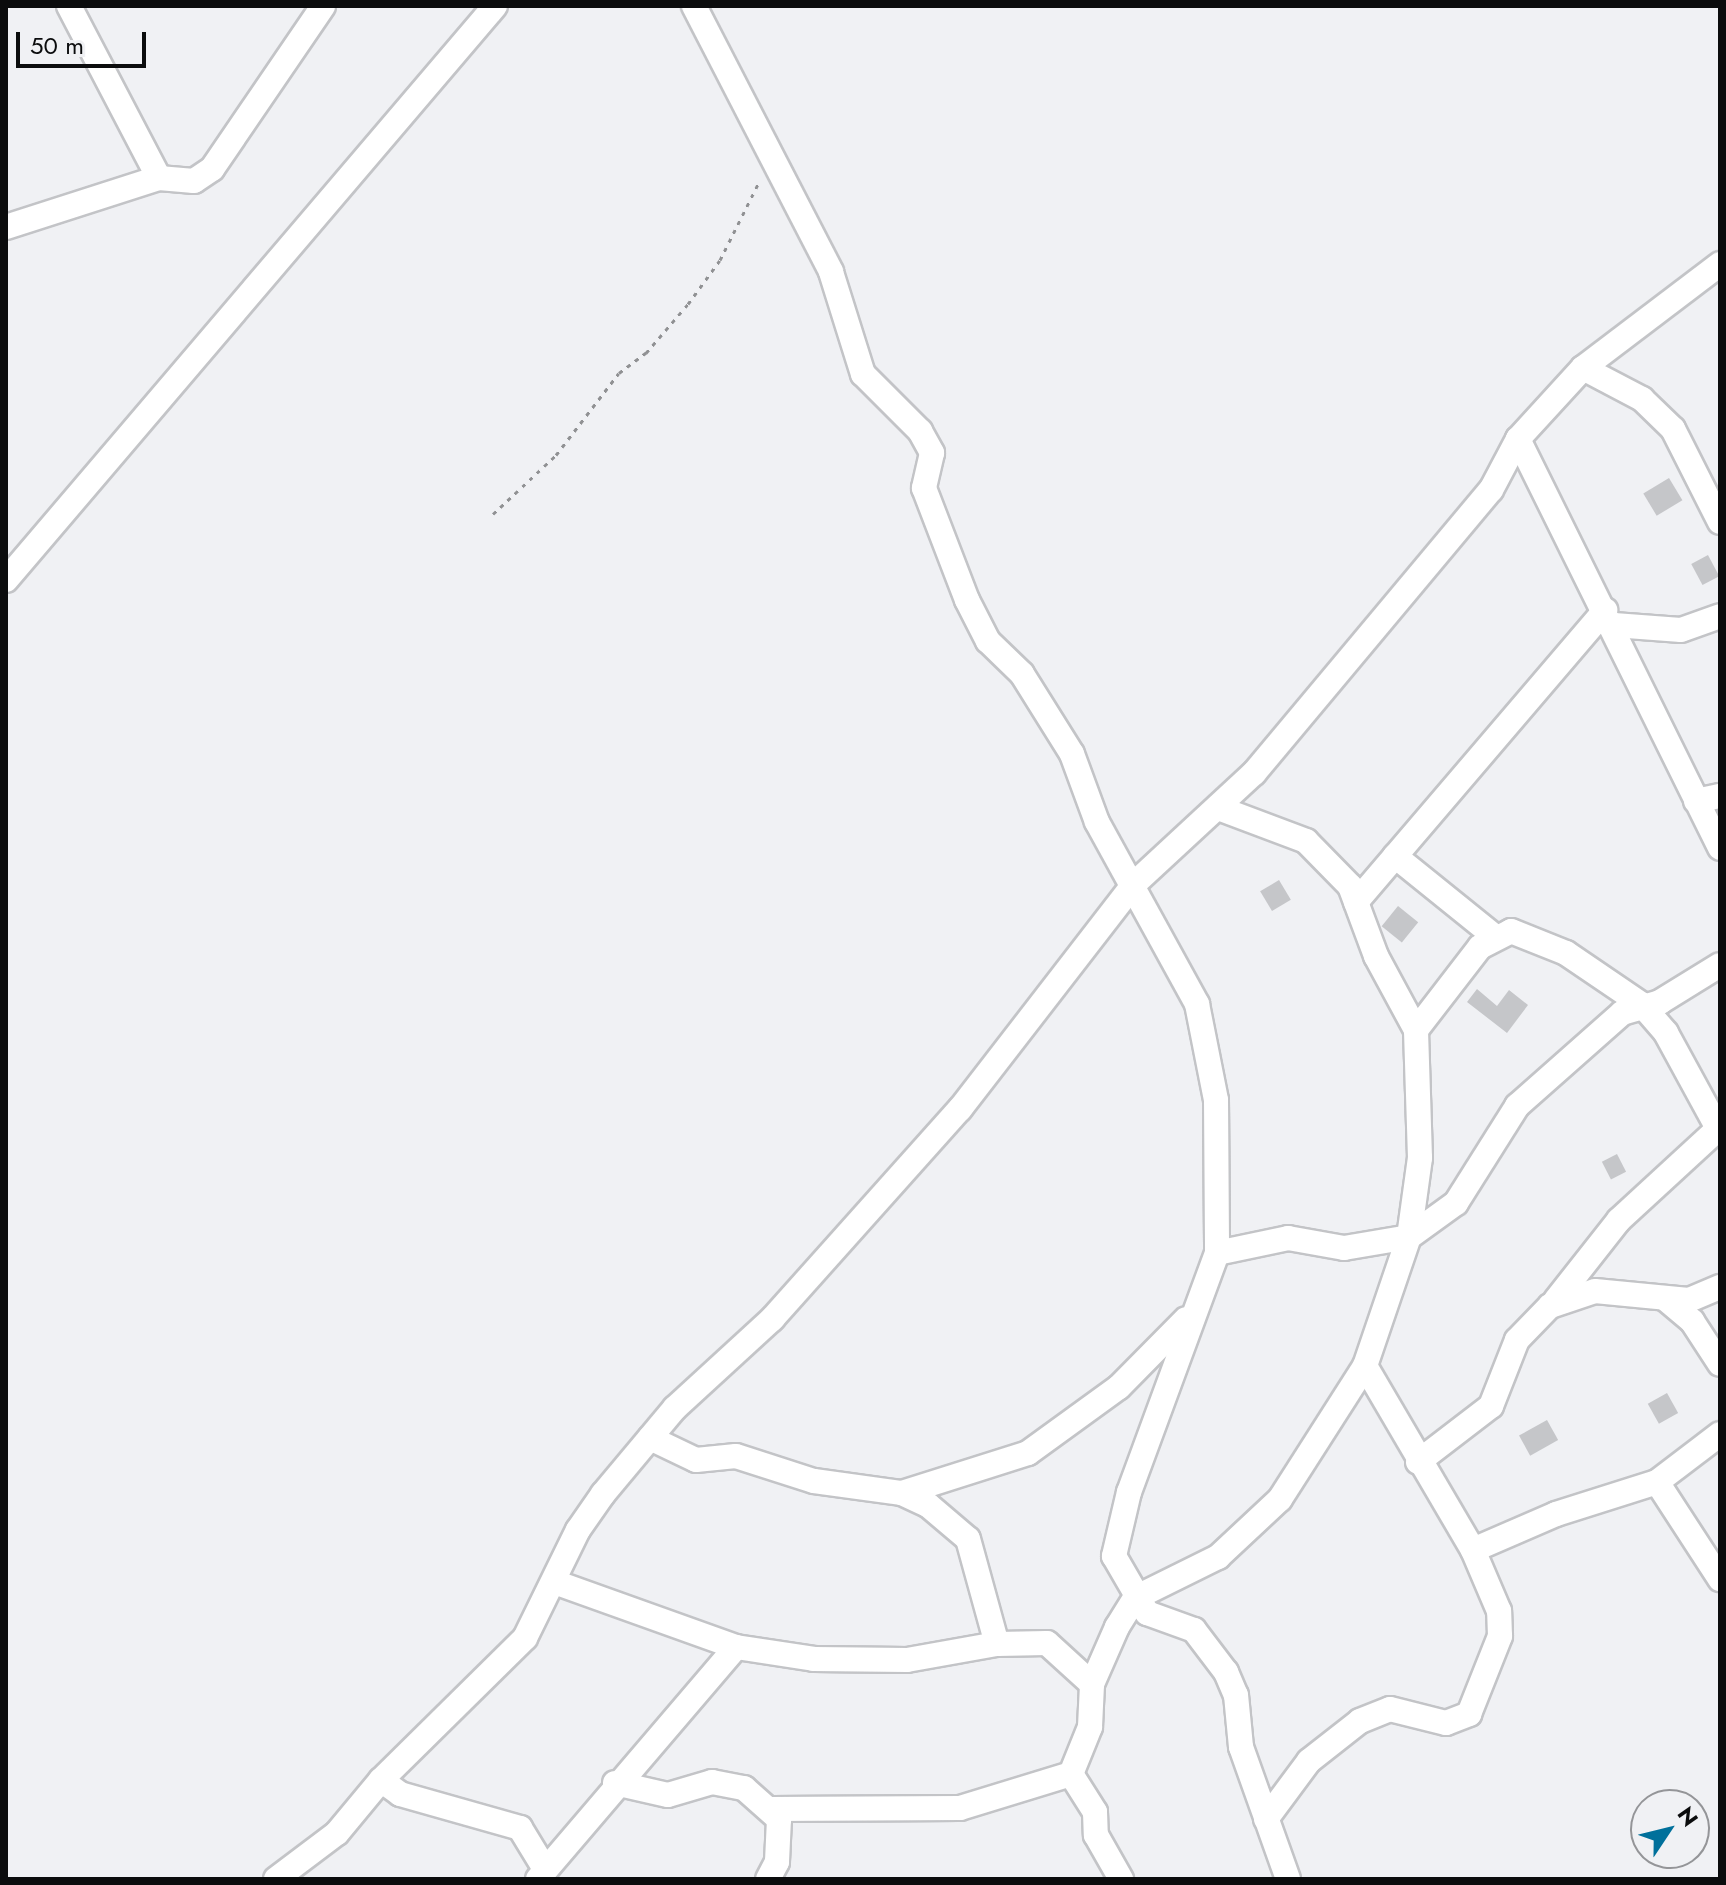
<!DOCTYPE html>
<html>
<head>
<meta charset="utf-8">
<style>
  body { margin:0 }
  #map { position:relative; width:1726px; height:1885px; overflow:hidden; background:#f0f1f4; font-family:Jost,sans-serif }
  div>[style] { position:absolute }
  .building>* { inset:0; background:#c5c6c9; transform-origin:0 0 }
  .path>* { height:3px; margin-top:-1.5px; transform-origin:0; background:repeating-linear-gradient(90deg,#909193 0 4px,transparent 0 10px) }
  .roads { filter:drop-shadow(2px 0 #c3c4c7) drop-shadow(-2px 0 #c3c4c7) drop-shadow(0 2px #c3c4c7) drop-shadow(0 -2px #c3c4c7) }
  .minor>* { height:24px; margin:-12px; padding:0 12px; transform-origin:12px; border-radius:12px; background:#fff }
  span { translate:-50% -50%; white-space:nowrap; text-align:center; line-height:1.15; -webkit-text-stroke:6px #f0f1f4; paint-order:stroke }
  .frame { position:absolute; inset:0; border:8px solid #0b0c0d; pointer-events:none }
  .north { position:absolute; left:1630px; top:1789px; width:80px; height:80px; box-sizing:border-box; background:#f0f1f4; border:2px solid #949598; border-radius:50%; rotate:55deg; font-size:22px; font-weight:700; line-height:32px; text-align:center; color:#0b0c0d }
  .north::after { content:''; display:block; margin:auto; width:28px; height:36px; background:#00709b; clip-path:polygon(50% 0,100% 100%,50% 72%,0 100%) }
  .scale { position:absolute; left:16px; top:32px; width:130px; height:36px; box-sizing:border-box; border:4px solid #0b0c0d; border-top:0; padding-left:10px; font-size:24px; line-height:28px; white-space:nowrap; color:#0b0c0d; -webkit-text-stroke:6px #f0f1f4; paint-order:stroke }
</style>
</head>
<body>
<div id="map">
  <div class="building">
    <div style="left:1669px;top:478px;width:26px;height:30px;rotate:59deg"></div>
    <div style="left:1708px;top:555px;width:24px;height:19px;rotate:62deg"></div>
    <div style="left:1279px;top:880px;width:23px;height:22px;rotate:59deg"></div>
    <div style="left:1398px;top:906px;width:26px;height:26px;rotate:39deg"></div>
    <div style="clip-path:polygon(1477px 989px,1497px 1006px,1509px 990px,1528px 1005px,1507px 1033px,1467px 1002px)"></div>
    <div style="left:1617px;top:1154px;width:20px;height:17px;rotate:63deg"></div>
    <div style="left:1667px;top:1393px;width:23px;height:22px;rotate:61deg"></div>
    <div style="left:1547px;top:1420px;width:23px;height:32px;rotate:61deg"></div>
  </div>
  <div class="path">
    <div style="left:493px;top:514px;width:86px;rotate:-43.1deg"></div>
    <div style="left:556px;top:455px;width:103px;rotate:-52.5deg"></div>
    <div style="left:619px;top:373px;width:34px;rotate:-37deg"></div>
    <div style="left:646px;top:353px;width:65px;rotate:-49.4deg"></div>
    <div style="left:688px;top:304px;width:54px;rotate:-54deg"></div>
    <div style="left:720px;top:260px;width:89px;rotate:-63.4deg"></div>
  </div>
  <div class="roads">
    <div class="minor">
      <div style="left:69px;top:6px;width:194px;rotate:62.4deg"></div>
      <div style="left:694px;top:6px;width:299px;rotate:62.7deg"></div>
      <div style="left:831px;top:272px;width:107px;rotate:72.6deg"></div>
      <div style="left:863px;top:374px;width:81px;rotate:45deg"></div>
      <div style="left:920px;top:431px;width:25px;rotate:61deg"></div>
      <div style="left:932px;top:453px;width:36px;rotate:103deg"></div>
      <div style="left:924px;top:488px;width:120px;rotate:69deg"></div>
      <div style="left:967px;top:600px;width:46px;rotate:62.9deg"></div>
      <div style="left:988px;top:641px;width:47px;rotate:44.1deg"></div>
      <div style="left:1022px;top:674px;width:94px;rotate:58deg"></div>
      <div style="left:1072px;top:754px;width:72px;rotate:69.8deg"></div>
      <div style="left:1097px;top:822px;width:208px;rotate:61.2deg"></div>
      <div style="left:1197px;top:1004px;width:98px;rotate:78.8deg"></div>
      <div style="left:1216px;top:1100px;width:153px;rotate:89.6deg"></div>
      <div style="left:1217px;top:1253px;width:255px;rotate:110.2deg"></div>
      <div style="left:1129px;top:1492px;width:66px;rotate:103.2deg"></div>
      <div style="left:1114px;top:1556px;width:66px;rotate:59.9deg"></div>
      <div style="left:1147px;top:1613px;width:50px;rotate:19.9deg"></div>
      <div style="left:1194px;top:1630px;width:53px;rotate:52.7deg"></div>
      <div style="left:1226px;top:1672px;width:25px;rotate:67deg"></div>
      <div style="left:1236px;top:1695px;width:52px;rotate:84.5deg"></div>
      <div style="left:1241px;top:1747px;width:140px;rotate:70.4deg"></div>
      <div style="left:6px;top:227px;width:161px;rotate:-17.8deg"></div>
      <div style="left:159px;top:178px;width:35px;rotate:5deg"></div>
      <div style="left:194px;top:181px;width:22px;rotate:-34deg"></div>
      <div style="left:212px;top:169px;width:197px;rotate:-55.7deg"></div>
      <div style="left:1583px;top:368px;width:67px;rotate:27.7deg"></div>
      <div style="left:1642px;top:399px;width:43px;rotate:44.1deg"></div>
      <div style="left:1673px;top:429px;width:104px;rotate:63.2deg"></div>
      <div style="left:1518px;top:439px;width:456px;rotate:63.7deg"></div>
      <div style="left:6px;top:580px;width:754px;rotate:-49.57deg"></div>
      <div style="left:1614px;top:625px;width:67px;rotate:4.3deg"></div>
      <div style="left:1681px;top:630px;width:41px;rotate:-19.7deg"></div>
      <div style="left:1696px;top:801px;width:25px;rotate:-12deg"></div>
      <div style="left:1221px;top:809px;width:91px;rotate:20.6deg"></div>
      <div style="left:1306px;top:841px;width:63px;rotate:45.6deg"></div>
      <div style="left:1350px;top:886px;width:75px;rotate:69.6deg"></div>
      <div style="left:1376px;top:956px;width:84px;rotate:61.6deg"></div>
      <div style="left:1395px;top:856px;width:127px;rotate:38.9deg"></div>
      <div style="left:1356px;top:902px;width:384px;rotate:-49.5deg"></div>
      <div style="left:1217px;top:1253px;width:73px;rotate:-11.9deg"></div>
      <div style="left:1288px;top:1238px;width:57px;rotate:10.1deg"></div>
      <div style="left:1344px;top:1248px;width:66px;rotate:-9.6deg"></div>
      <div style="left:1409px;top:1237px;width:80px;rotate:-82.1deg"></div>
      <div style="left:1420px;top:1158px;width:128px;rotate:-91.8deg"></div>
      <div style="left:1416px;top:1030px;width:105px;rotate:-52.4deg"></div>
      <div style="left:1480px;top:947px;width:35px;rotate:-27deg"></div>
      <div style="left:1511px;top:931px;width:59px;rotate:21.8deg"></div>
      <div style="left:1566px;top:953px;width:91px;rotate:34.2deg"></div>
      <div style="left:1641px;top:1004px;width:38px;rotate:49deg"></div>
      <div style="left:1666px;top:1033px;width:113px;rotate:61.4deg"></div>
      <div style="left:1556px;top:1300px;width:102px;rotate:-51.8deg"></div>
      <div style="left:1619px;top:1220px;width:134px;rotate:-42.6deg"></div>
      <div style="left:1667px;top:1300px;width:33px;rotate:40deg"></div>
      <div style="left:1692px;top:1321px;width:51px;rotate:56.9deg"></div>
      <div style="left:650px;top:1438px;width:51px;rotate:25.6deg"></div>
      <div style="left:696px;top:1460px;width:40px;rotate:-5.7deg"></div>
      <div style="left:736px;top:1456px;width:82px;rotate:17.8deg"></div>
      <div style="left:814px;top:1481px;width:89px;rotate:7.8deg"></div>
      <div style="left:902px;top:1493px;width:29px;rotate:25deg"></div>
      <div style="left:928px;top:1505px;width:52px;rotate:40.4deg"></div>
      <div style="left:968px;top:1539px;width:109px;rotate:74.6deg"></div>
      <div style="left:1418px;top:1462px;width:92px;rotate:-37.5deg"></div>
      <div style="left:1491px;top:1406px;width:71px;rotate:-68.5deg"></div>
      <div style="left:1517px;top:1340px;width:47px;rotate:-45.9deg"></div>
      <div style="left:1550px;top:1306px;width:47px;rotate:-18.4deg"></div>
      <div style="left:1595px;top:1291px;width:94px;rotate:5.5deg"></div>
      <div style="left:1689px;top:1300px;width:34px;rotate:-23deg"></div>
      <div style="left:1657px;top:1482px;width:79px;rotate:-37.3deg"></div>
      <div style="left:902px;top:1493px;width:132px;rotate:-17.6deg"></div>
      <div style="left:1028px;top:1453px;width:112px;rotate:-36deg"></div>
      <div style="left:1119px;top:1387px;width:95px;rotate:-45.4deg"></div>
      <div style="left:1473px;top:1550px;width:90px;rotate:-23.4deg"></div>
      <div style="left:1556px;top:1514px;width:106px;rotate:-17.6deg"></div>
      <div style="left:1657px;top:1482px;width:116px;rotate:57deg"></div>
      <div style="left:736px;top:1647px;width:79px;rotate:8.7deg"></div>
      <div style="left:814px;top:1659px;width:93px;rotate:0.6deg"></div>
      <div style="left:907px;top:1660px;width:91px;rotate:-10.1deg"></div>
      <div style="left:997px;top:1644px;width:50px;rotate:-1.1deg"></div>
      <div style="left:1047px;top:1643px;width:61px;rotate:42.3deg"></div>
      <div style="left:1071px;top:1774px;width:45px;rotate:57.7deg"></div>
      <div style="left:1095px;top:1812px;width:23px;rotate:88deg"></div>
      <div style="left:1096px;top:1835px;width:51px;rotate:60.4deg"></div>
      <div style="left:381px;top:1780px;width:24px;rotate:36deg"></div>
      <div style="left:400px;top:1794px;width:125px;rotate:15.8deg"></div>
      <div style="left:520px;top:1828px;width:48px;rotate:58.6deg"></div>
      <div style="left:615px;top:1783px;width:54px;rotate:12.8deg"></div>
      <div style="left:668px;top:1795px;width:46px;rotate:-16.5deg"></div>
      <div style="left:712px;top:1782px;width:33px;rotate:11deg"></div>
      <div style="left:744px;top:1788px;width:47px;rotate:41.5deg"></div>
      <div style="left:779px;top:1819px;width:43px;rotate:92.7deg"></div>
      <div style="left:777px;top:1862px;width:19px;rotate:118deg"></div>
      <div style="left:772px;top:1809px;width:188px;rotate:-0.3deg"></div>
      <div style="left:960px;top:1808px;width:116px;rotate:-17deg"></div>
      <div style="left:1071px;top:1774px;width:51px;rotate:-68deg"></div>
      <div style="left:1090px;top:1727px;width:43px;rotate:-87.3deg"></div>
      <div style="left:1092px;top:1684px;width:62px;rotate:-66.3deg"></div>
      <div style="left:1117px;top:1627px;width:34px;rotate:-58deg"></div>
      <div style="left:1135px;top:1598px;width:93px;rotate:-26.3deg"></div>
      <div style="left:1218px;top:1557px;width:85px;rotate:-43.1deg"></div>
      <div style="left:1280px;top:1499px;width:158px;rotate:-57.4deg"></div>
      <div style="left:1365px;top:1366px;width:136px;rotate:-71.2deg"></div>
      <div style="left:1409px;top:1237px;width:58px;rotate:-35.9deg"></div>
      <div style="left:1456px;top:1203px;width:115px;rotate:-57.8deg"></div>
      <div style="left:1517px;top:1106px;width:140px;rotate:-41.5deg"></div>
      <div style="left:1622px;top:1013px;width:40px;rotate:-16deg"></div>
      <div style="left:1660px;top:1002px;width:70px;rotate:-31.7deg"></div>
      <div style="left:1266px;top:1819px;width:72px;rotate:-53.4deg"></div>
      <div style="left:1309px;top:1761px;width:65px;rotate:-38.1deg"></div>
      <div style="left:1360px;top:1721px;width:32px;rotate:-22deg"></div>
      <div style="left:1390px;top:1709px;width:58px;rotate:14deg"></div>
      <div style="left:1446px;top:1723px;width:25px;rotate:-21deg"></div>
      <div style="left:1469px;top:1714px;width:84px;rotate:-68.3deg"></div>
      <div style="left:1500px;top:1636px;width:25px;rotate:-92deg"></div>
      <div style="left:1499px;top:1611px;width:66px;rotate:-113.1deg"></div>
      <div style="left:1473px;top:1550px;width:213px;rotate:-120.4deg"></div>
      <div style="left:276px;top:1879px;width:76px;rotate:-37deg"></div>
      <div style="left:337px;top:1833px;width:69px;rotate:-50.3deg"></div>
      <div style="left:381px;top:1780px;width:202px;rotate:-44.6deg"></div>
      <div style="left:525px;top:1638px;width:120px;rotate:-63.9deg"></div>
      <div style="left:578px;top:1530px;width:44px;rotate:-55.2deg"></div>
      <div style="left:603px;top:1494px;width:112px;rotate:-50.1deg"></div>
      <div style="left:675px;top:1408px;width:132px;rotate:-42.5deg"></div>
      <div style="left:772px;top:1319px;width:282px;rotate:-48.2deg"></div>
      <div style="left:960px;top:1109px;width:284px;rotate:-52.3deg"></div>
      <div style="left:1134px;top:884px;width:163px;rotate:-42.8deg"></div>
      <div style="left:1254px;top:773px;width:369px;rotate:-50.1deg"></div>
      <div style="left:1491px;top:490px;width:58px;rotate:-62.1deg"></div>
      <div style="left:1518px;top:439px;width:96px;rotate:-47.5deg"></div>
      <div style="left:1583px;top:368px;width:172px;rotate:-37.2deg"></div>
      <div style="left:538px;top:1879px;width:305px;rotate:-49.5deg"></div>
      <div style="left:736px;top:1647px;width:190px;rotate:-160.3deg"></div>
    </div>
  </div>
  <div class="frame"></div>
  <div class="north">N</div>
  <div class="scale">50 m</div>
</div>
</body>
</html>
